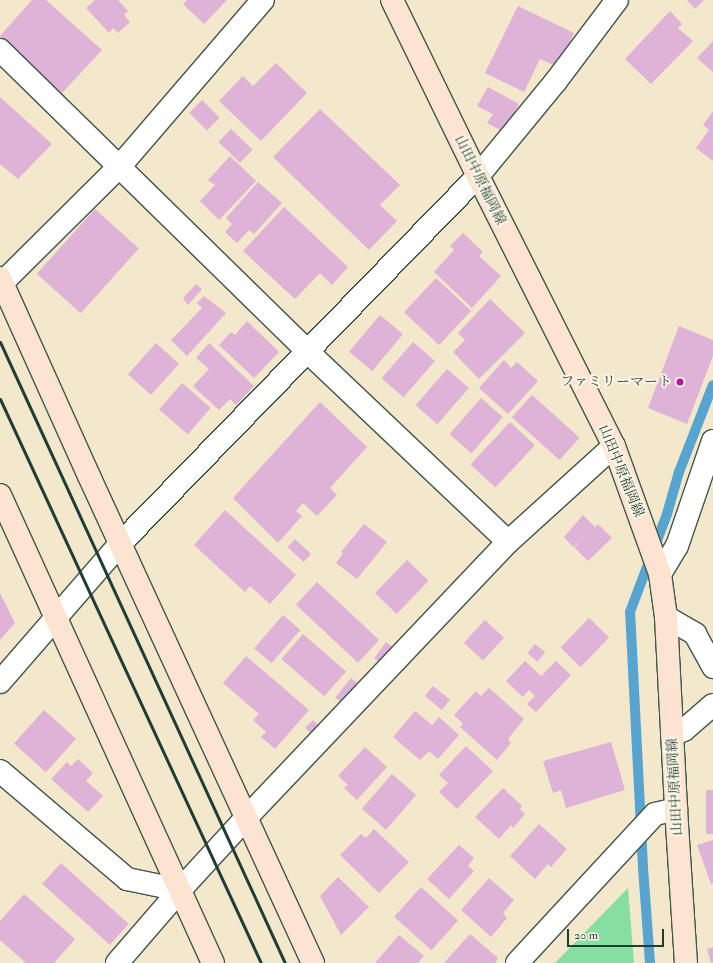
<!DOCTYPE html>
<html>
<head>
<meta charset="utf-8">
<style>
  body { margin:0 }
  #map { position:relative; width:713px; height:963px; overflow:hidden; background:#f3e7cc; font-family:"IM FELL Double Pica","Noto Serif JP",serif }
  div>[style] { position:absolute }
  .green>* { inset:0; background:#87dea2 }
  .stream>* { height:10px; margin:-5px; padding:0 5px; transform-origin:5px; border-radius:5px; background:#57a4d0 }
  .building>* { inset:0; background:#dfb3d7; transform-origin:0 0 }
  .roads { filter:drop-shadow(1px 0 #3f564b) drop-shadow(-1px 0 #3f564b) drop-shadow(0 1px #3f564b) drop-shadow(0 -1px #3f564b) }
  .street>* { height:22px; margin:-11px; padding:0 11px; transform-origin:11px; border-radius:11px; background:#fff }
  .secondary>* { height:22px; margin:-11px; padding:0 11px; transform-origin:11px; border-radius:11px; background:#fde4d1 }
  .rail>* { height:3px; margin:-1.5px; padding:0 1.5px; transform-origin:1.5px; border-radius:1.5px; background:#1f3d34 }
  .dots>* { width:11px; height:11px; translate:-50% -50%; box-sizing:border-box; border:2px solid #fcf5e5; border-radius:50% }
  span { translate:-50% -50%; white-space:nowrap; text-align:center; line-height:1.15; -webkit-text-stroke:4px #fcf5e5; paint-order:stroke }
  .street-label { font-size:14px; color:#1f3d34 }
  .poi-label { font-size:14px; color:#1f3d34 }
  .right { translate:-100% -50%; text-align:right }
  .scale { position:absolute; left:567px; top:929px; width:97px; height:18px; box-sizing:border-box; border:2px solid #1f3d34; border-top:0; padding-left:5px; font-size:12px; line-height:14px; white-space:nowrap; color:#1f3d34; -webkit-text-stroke:3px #fcf5e5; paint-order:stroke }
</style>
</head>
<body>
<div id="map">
  <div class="green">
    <div style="clip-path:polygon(628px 888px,634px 963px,555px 963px)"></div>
  </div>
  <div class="stream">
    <div style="left:650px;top:963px;width:96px;rotate:-94.2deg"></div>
    <div style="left:643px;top:867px;width:255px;rotate:-92.9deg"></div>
    <div style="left:630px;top:612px;width:105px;rotate:-69.3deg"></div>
    <div style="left:667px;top:514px;width:44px;rotate:-74.1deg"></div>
    <div style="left:679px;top:472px;width:93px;rotate:-68.7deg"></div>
  </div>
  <div class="building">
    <div style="clip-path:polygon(32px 0,46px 0,102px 50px,62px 93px,0 38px,0 36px)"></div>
    <div style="clip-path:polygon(95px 0,118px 0,128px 11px,124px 15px,130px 22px,118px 33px,113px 28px,109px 33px,86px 8px)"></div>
    <div style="clip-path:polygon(187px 0,227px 0,204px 24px,183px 4px)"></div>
    <div style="clip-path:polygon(687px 0,704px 0,695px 9px)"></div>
    <div style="clip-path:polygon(518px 6px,574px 33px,558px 67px,540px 59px,524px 92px,485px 73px)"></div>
    <div style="clip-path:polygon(670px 11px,682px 24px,678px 28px,693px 41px,651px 84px,625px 59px)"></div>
    <div style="clip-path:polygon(713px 41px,713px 72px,697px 58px)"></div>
    <div style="clip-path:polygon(276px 63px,307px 93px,261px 141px,219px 101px,243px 76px,253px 86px)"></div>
    <div style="clip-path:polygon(488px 87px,519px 104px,504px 132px,487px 123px,493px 114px,477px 106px)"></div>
    <div style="clip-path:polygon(0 97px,52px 144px,18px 179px,0 164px)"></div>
    <div style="left:202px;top:100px;width:25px;height:18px;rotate:45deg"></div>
    <div style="clip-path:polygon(320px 109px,400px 185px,380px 205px,397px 221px,369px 250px,273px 157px)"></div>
    <div style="clip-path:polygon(713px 111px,713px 161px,696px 148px,709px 130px,703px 125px)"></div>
    <div style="left:231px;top:129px;width:30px;height:18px;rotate:44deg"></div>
    <div style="clip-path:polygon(230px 156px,256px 181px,219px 220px,200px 201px,215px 185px,208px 180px)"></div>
    <div style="clip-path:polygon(258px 182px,282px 203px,254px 234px,249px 230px,237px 243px,225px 232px,232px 224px,226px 218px)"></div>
    <div style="clip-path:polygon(284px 207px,348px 267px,332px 285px,320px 273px,295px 299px,243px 251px)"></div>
    <div style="left:95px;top:209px;width:59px;height:87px;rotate:42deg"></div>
    <div style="clip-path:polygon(463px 233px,483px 252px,479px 256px,501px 276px,472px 308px,434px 272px,454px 250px,450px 246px)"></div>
    <div style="left:436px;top:278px;width:48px;height:47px;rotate:43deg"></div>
    <div style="clip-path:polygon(196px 284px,202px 289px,188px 305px,183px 298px)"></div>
    <div style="clip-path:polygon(204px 296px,226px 313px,187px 356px,171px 340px,202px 308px,197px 303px)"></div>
    <div style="clip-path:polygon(490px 299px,525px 333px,479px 379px,453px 352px,465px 340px,458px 333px)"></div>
    <div style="left:380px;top:315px;width:30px;height:48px;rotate:40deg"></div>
    <div style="clip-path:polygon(247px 321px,279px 352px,254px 378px,219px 345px,231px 332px,235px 335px)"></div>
    <div style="clip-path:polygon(679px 326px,713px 340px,713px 356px,687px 424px,648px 408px)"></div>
    <div style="left:413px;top:342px;width:29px;height:48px;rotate:41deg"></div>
    <div style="left:156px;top:343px;width:31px;height:42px;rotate:42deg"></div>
    <div style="clip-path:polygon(209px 343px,254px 386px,236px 405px,230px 399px,219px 410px,193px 386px,209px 369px,196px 358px)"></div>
    <div style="clip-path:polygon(504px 360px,511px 368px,517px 362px,538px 381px,508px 414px,479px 388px)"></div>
    <div style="left:447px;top:369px;width:29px;height:48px;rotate:41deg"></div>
    <div style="left:182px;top:383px;width:38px;height:35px;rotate:41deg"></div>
    <div style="left:532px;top:395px;width:64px;height:30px;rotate:42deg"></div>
    <div style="left:481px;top:398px;width:29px;height:48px;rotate:41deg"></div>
    <div style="clip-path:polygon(320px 402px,367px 447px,330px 488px,337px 495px,317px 516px,303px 503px,296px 511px,302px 516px,278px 543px,233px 498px)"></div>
    <div style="left:510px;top:422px;width:34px;height:58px;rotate:43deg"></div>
    <div style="clip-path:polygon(225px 510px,296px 575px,270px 604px,250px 586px,245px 592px,194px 545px)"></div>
    <div style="clip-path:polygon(583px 515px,595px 527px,598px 524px,612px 538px,588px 561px,574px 547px,586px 535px,573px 547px,564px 537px)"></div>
    <div style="clip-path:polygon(364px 524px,387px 542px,357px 579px,336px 563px,343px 553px,341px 552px)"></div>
    <div style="left:295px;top:539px;width:22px;height:11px;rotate:43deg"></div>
    <div style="left:407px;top:560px;width:30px;height:46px;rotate:44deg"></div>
    <div style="left:317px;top:582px;width:85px;height:31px;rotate:43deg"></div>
    <div style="clip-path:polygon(0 593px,15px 623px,0 640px)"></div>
    <div style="left:283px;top:615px;width:23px;height:44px;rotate:41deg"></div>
    <div style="left:589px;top:618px;width:28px;height:41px;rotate:44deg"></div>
    <div style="left:485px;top:620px;width:26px;height:31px;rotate:43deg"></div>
    <div style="left:303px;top:634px;width:57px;height:33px;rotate:41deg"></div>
    <div style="left:386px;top:642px;width:9px;height:20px;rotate:36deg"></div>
    <div style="left:535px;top:644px;width:13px;height:12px;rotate:39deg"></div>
    <div style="clip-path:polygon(246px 656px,309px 710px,275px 749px,261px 737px,266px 732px,253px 720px,259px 714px,223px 683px)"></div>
    <div style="clip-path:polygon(525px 661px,541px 676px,556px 661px,571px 675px,536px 712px,527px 704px,535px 696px,529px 690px,523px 697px,506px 681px)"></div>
    <div style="left:351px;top:678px;width:13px;height:25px;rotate:39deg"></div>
    <div style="left:433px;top:686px;width:22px;height:13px;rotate:39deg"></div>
    <div style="clip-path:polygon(489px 688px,524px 719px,508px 739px,511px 743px,497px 760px,460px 727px,463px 724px,454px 715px,476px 691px,481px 696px)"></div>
    <div style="left:44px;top:710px;width:43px;height:45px;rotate:42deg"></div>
    <div style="clip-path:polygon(415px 711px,432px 725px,439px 717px,459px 735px,438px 759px,429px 751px,420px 760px,393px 737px)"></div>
    <div style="left:313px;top:720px;width:16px;height:11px;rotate:45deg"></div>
    <div style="clip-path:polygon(611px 742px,625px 790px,566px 808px,561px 790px,553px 793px,543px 761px)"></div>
    <div style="clip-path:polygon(466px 746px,493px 771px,457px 809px,439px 792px,448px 783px,439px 775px)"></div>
    <div style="clip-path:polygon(365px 747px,387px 767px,357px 800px,344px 788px,348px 785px,338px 776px)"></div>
    <div style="clip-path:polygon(78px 759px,93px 773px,86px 781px,103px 796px,88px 812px,51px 779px,67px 762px,71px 766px)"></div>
    <div style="left:392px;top:774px;width:32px;height:46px;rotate:41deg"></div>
    <div style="clip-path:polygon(503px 788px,522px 806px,520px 809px,525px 814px,513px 828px,511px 825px,499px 839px,475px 817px)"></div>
    <div style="left:706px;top:790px;width:7px;height:44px"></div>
    <div style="clip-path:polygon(539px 824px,567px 849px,551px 867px,548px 864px,535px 879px,510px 856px)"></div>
    <div style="clip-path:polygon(374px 829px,409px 862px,379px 893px,340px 855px,361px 834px,366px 838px)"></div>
    <div style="clip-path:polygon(713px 840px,713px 883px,711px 884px,697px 845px)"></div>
    <div style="clip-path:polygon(459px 845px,474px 858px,468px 866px,474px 871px,449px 899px,427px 879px)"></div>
    <div style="left:61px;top:863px;width:91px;height:28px;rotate:42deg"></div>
    <div style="clip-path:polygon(338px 877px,369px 907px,341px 935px,320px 896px)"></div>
    <div style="clip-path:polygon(489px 878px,514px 900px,503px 913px,507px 918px,491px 937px,461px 910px)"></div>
    <div style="left:421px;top:887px;width:50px;height:40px;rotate:42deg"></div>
    <div style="clip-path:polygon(24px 894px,75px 939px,54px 963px,26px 963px,0 940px,0 921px)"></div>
    <div style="clip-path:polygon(470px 934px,498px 958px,495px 963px,444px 963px)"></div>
    <div style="clip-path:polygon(399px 935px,424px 956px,418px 963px,375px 963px)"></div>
    <div style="clip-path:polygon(713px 947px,713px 963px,711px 963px,707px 949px)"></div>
  </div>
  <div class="roads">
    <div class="street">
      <div style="left:0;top:50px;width:430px;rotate:44.4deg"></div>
      <div style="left:307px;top:351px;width:277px;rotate:43.5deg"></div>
      <div style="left:0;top:285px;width:169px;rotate:-44.8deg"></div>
      <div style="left:120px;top:166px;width:219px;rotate:-49.3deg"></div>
      <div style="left:660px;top:574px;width:33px;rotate:-59deg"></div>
      <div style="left:677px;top:546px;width:111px;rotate:-71.1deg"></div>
      <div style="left:666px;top:617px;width:34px;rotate:30deg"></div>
      <div style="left:695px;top:634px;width:38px;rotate:61deg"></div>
      <div style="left:0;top:682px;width:183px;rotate:-49deg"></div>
      <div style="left:120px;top:544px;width:513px;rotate:-45.79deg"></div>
      <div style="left:478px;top:176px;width:123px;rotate:-50.6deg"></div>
      <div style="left:556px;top:81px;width:101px;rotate:-53deg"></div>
      <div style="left:672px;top:735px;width:13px;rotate:-23deg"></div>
      <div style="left:684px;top:730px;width:38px;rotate:-41deg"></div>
      <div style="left:0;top:771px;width:167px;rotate:40.4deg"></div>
      <div style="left:127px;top:879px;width:54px;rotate:11.7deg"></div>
      <div style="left:117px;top:963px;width:96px;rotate:-49.2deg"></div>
      <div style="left:180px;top:890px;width:98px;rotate:-47.5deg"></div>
      <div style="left:246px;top:818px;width:381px;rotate:-46.5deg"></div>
      <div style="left:508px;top:542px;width:143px;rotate:-42.2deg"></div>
      <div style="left:517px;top:963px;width:203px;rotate:-47.2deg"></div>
      <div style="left:655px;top:814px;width:22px;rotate:-13deg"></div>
    </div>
    <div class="secondary">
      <div style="left:392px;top:0;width:196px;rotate:64deg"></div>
      <div style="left:478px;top:176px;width:302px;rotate:63.3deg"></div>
      <div style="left:614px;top:446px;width:136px;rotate:70.2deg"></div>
      <div style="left:660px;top:574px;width:43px;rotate:82.1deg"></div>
      <div style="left:666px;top:617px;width:192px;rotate:87deg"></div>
      <div style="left:676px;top:809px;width:154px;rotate:86.3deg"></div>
      <div style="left:0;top:278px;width:217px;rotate:65.8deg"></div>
      <div style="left:89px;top:476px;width:536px;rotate:65.3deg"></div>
      <div style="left:0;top:495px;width:514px;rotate:65.53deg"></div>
    </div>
  </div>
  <div class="rail">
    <div style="left:0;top:342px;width:683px;rotate:65.35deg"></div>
    <div style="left:0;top:399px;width:621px;rotate:65.17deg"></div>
  </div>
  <div class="dots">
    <div style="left:680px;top:382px;background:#b5179e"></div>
  </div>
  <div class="street-label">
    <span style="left:480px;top:180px;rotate:64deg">山田中原福岡線</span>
    <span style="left:621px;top:471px;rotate:68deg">山田中原福岡線</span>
    <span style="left:675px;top:787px;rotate:-93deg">山田中原福岡線</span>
  </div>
  <div class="poi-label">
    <span class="right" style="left:672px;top:382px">ファミリーマート</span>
  </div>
  <div class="scale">20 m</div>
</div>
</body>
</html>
